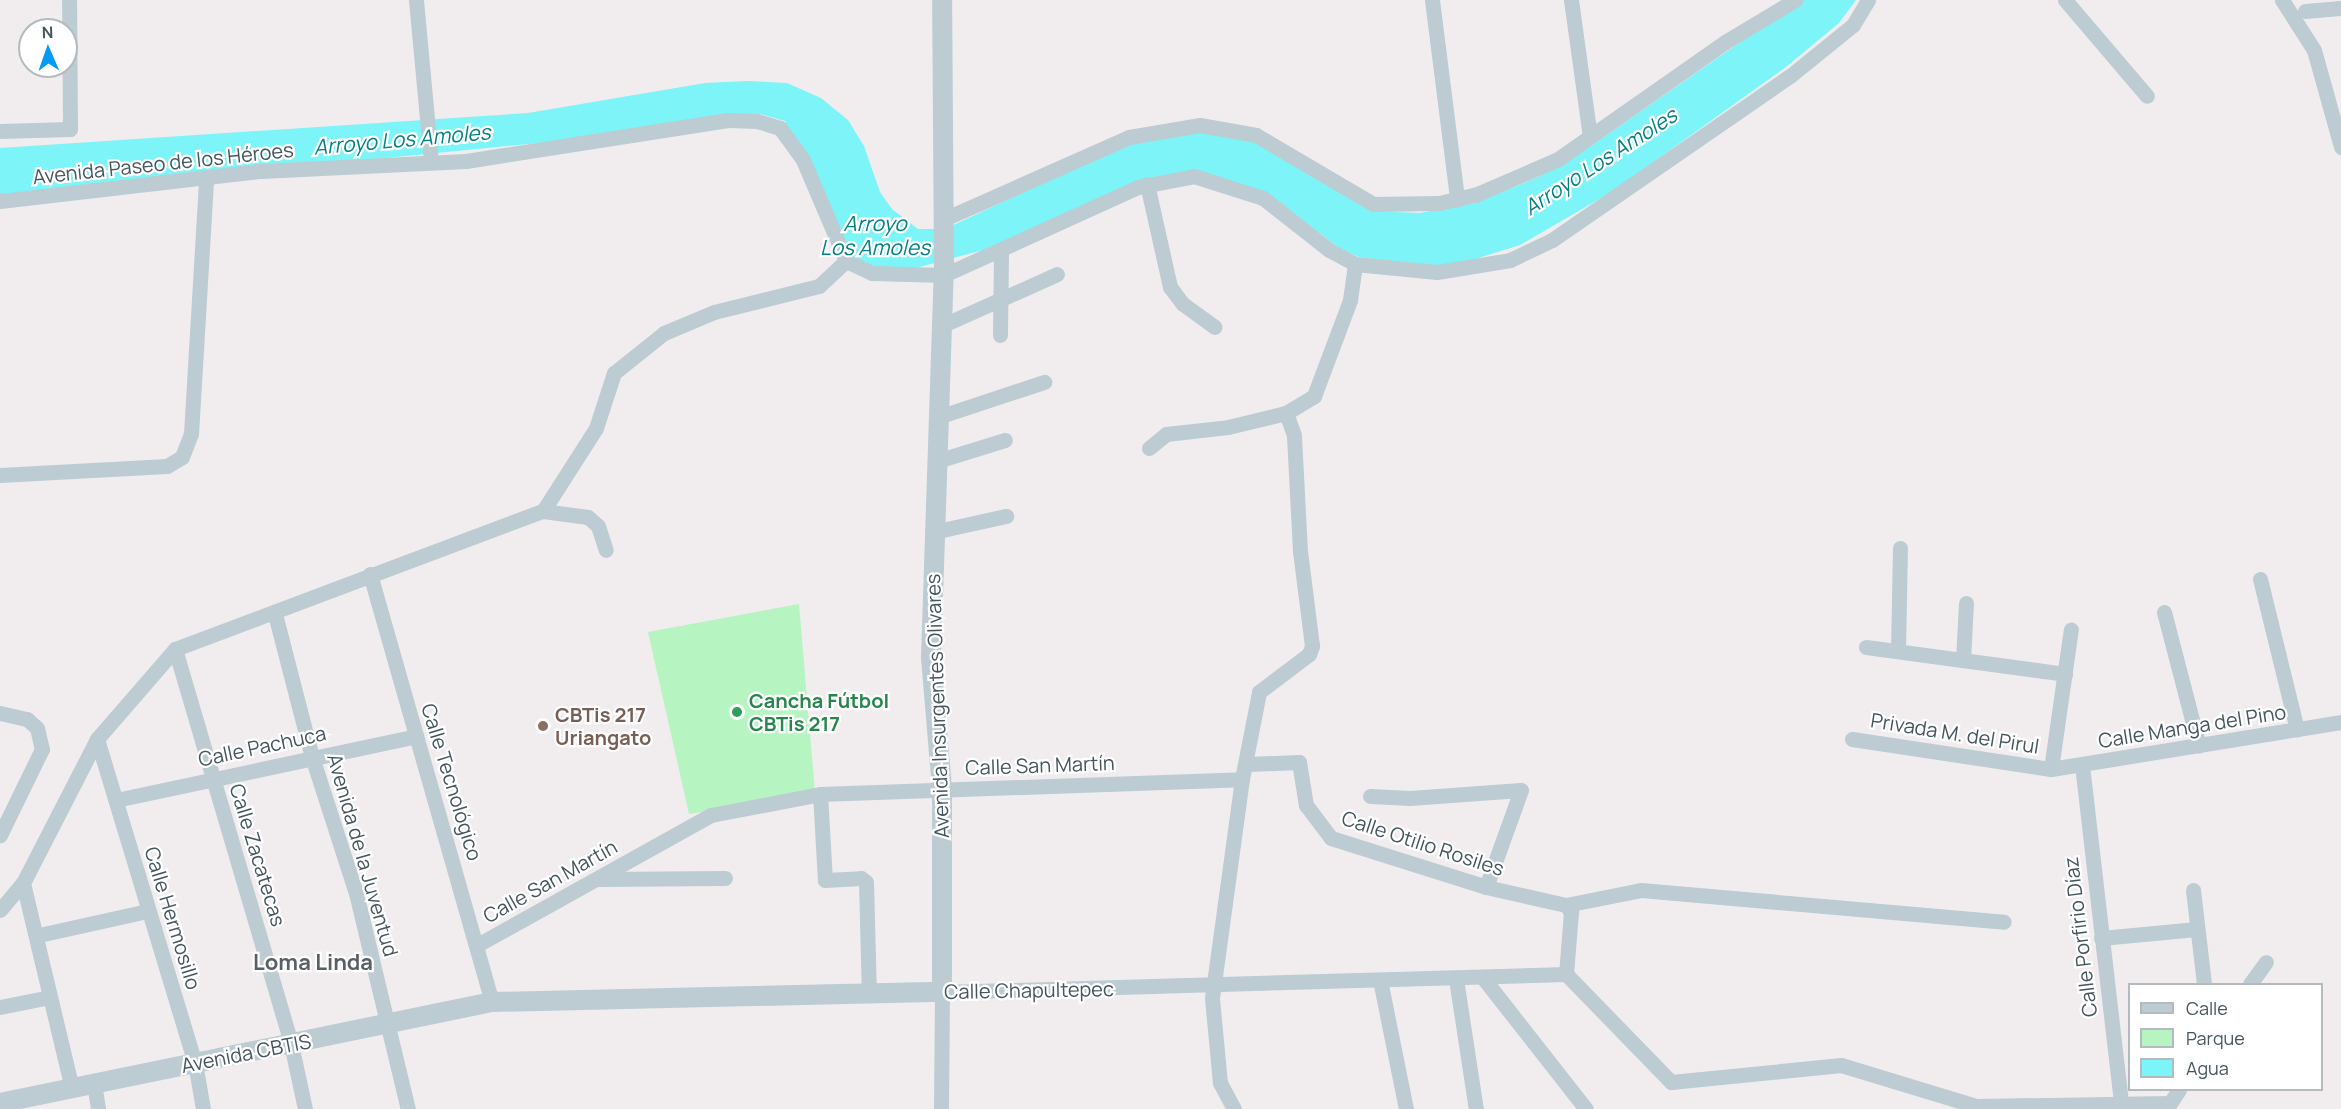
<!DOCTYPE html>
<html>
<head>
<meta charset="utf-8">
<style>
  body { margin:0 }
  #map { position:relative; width:2341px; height:1109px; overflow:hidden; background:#f1edee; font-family:Manrope,sans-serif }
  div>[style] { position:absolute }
  .green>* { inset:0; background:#b6f4c2 }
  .water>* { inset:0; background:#7df4f7 }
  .minor>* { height:15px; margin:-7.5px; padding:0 7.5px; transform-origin:7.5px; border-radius:7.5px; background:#bcccd2 }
  .tertiary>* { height:20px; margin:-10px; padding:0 10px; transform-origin:10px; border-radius:10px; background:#bcccd2 }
  .dots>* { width:16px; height:16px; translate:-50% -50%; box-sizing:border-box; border:3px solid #fff; border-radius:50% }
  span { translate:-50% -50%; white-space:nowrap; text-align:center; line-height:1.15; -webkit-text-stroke:4.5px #fff; paint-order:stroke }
  .street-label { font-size:20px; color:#43565d }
  .leisure-label { font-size:20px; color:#27864d; font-weight:700 }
  .left { translate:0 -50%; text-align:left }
  .education-label { font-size:20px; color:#785e54; font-weight:700 }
  .water-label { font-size:21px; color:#058083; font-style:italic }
  .quarter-label { font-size:22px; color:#596063; font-weight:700 }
  .legend { position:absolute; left:2128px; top:983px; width:195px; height:108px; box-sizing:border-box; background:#fff; border:2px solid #b4bbbe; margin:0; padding:8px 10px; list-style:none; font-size:18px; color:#43565d }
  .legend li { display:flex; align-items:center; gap:12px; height:30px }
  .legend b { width:30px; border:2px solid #b4bbbe }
  .north { position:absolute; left:18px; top:18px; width:60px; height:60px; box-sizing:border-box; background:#fff; border:2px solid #b4bbbe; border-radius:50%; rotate:358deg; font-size:16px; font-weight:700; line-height:24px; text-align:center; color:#43565d }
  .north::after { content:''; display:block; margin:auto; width:21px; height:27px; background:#039bf5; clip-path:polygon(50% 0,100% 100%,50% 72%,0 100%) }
</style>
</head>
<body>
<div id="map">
  <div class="green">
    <div style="clip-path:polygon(799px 604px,815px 793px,689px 814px,648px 632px)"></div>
  </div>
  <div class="water">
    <div style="clip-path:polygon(1801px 0,1856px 0,1839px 23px,1786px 67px,1613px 191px,1520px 245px,1443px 269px,1359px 257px,1339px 248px,1270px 195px,1193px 171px,1002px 245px,912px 269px,875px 269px,849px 256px,785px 121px,760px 114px,549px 142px,0 196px,0 148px,528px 113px,705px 83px,747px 81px,787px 83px,821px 98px,848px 120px,864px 146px,880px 192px,892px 209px,918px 229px,945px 229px,1131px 142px,1210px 131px,1247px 139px,1274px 152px,1371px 211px,1420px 213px,1475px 203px,1538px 177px,1598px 141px)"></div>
  </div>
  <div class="minor">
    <div style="left:416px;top:0;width:163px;rotate:84.7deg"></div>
    <div style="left:1432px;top:0;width:201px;rotate:82.8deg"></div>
    <div style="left:1571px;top:0;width:138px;rotate:82.1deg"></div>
    <div style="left:2065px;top:0;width:126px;rotate:49.5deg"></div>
    <div style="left:2282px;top:0;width:59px;rotate:57.4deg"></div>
    <div style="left:2314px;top:50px;width:101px;rotate:74.4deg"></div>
    <div style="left:2305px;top:11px;width:36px;rotate:-5deg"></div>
    <div style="left:0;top:131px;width:70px;rotate:-1.6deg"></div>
    <div style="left:70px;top:129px;width:129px;rotate:-90.4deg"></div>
    <div style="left:1147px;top:184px;width:106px;rotate:77.4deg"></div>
    <div style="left:1170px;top:287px;width:21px;rotate:53deg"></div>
    <div style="left:1183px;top:304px;width:39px;rotate:36deg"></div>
    <div style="left:0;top:201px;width:263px;rotate:-6.6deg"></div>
    <div style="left:261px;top:171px;width:205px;rotate:-2.8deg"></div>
    <div style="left:466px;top:161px;width:265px;rotate:-8.9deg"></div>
    <div style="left:728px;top:120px;width:29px;rotate:2deg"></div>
    <div style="left:757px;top:121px;width:24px;rotate:17deg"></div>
    <div style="left:780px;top:128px;width:39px;rotate:54deg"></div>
    <div style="left:803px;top:160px;width:110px;rotate:66.9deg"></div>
    <div style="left:846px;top:261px;width:29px;rotate:25deg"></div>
    <div style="left:872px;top:273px;width:72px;rotate:1.6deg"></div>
    <div style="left:944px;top:275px;width:213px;rotate:-24.4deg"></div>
    <div style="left:1138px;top:187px;width:57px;rotate:-11.1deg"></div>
    <div style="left:1194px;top:176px;width:72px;rotate:17.7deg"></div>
    <div style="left:1263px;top:198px;width:84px;rotate:38.2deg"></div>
    <div style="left:1329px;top:250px;width:30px;rotate:28deg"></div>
    <div style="left:1355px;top:264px;width:82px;rotate:5.6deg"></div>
    <div style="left:1437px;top:272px;width:74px;rotate:-9.3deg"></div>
    <div style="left:1510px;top:260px;width:47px;rotate:-25.5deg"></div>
    <div style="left:1552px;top:240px;width:289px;rotate:-34.6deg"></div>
    <div style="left:1790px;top:76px;width:81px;rotate:-39deg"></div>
    <div style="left:1853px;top:25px;width:29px;rotate:-59deg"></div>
    <div style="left:944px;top:219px;width:202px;rotate:-23.9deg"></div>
    <div style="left:1129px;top:137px;width:72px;rotate:-9.6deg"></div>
    <div style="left:1200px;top:125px;width:57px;rotate:10.1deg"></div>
    <div style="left:1256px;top:135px;width:136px;rotate:30.5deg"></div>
    <div style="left:1373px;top:204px;width:66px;rotate:-0.9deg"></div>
    <div style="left:1439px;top:203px;width:37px;rotate:-13deg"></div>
    <div style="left:1475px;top:195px;width:90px;rotate:-23.4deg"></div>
    <div style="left:1558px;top:159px;width:204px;rotate:-35deg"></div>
    <div style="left:1725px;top:42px;width:82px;rotate:-31deg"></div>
    <div style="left:941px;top:326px;width:127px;rotate:-24.1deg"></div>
    <div style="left:1000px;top:335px;width:85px;rotate:-89.3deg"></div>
    <div style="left:938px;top:417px;width:112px;rotate:-18.3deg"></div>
    <div style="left:1149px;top:448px;width:22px;rotate:-39deg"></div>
    <div style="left:1166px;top:434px;width:62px;rotate:-6.4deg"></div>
    <div style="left:1228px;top:427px;width:60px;rotate:-13.6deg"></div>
    <div style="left:1286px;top:413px;width:33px;rotate:-31deg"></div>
    <div style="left:1314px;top:396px;width:103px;rotate:-69.4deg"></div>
    <div style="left:1350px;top:300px;width:36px;rotate:-82deg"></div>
    <div style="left:937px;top:461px;width:71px;rotate:-17.2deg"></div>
    <div style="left:0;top:475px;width:167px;rotate:-3.1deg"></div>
    <div style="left:167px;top:466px;width:17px;rotate:-31deg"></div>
    <div style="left:182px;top:457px;width:25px;rotate:-69deg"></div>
    <div style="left:191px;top:434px;width:254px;rotate:-86.6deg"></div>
    <div style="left:543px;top:511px;width:45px;rotate:7.6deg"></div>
    <div style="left:588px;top:517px;width:13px;rotate:42deg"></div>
    <div style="left:598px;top:526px;width:25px;rotate:72deg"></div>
    <div style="left:933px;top:532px;width:75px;rotate:-12.4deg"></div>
    <div style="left:370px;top:574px;width:445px;rotate:74.1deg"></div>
    <div style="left:2260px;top:579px;width:155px;rotate:76.2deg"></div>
    <div style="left:2164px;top:612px;width:138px;rotate:75.4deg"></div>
    <div style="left:275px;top:614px;width:148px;rotate:75.5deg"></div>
    <div style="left:312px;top:757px;width:143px;rotate:72.1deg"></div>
    <div style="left:356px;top:893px;width:222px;rotate:76.5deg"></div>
    <div style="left:1866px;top:647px;width:201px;rotate:7.7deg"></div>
    <div style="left:175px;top:649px;width:412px;rotate:73.6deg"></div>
    <div style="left:291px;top:1044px;width:66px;rotate:77.8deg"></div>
    <div style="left:1898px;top:651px;width:103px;rotate:-88.9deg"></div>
    <div style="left:1963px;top:660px;width:57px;rotate:-87deg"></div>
    <div style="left:0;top:713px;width:28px;rotate:13deg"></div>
    <div style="left:27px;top:719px;width:13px;rotate:42deg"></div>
    <div style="left:37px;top:728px;width:22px;rotate:77deg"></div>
    <div style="left:42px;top:749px;width:96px;rotate:116deg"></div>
    <div style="left:97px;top:739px;width:338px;rotate:73.2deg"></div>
    <div style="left:195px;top:1063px;width:47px;rotate:80.1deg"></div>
    <div style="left:1852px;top:739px;width:201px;rotate:8.6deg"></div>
    <div style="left:2051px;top:769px;width:294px;rotate:-9.2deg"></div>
    <div style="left:1248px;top:764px;width:51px;rotate:-2.2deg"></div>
    <div style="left:1299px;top:762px;width:44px;rotate:80.8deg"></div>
    <div style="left:1306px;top:805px;width:41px;rotate:52.9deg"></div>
    <div style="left:1331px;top:838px;width:163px;rotate:17.5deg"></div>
    <div style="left:1486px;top:887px;width:82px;rotate:12.7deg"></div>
    <div style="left:1566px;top:905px;width:9px;rotate:54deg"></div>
    <div style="left:1571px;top:912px;width:62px;rotate:94.6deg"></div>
    <div style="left:2082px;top:765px;width:341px;rotate:83.4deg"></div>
    <div style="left:2051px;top:769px;width:141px;rotate:-81.9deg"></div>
    <div style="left:820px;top:794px;width:86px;rotate:86.7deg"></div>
    <div style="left:825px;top:880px;width:36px;rotate:-3deg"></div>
    <div style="left:861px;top:878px;width:6px;rotate:39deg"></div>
    <div style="left:866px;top:882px;width:112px;rotate:88.5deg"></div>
    <div style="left:1370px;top:796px;width:40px;rotate:2.9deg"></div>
    <div style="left:1410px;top:798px;width:111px;rotate:-4.1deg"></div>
    <div style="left:1521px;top:790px;width:103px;rotate:109.8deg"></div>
    <div style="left:116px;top:800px;width:307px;rotate:-12deg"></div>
    <div style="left:599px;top:879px;width:126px;rotate:-0.5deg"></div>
    <div style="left:23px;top:883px;width:211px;rotate:76.6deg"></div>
    <div style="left:2193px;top:890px;width:95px;rotate:83.3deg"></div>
    <div style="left:1566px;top:905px;width:76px;rotate:-11.3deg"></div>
    <div style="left:1641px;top:890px;width:364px;rotate:5deg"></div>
    <div style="left:0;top:910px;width:35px;rotate:-50deg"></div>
    <div style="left:23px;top:883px;width:162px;rotate:-62.8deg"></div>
    <div style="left:97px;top:739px;width:119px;rotate:-49.1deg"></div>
    <div style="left:175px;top:649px;width:393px;rotate:-20.6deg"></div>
    <div style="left:543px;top:511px;width:98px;rotate:-57.4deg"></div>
    <div style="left:596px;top:428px;width:58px;rotate:-71.9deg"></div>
    <div style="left:614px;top:373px;width:64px;rotate:-38.7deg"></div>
    <div style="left:664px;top:333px;width:54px;rotate:-22.8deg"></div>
    <div style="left:714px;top:312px;width:108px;rotate:-13.9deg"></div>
    <div style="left:819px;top:286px;width:37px;rotate:-43deg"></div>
    <div style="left:39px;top:935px;width:111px;rotate:-12.5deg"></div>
    <div style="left:2101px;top:938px;width:96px;rotate:-5.4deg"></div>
    <div style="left:479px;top:944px;width:265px;rotate:-29.1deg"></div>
    <div style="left:711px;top:815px;width:111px;rotate:-10.9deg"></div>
    <div style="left:820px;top:794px;width:422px;rotate:-2deg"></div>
    <div style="left:1566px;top:974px;width:151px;rotate:45.8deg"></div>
    <div style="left:1671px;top:1082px;width:171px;rotate:-5.7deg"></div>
    <div style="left:1841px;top:1065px;width:141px;rotate:16.9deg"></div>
    <div style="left:1976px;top:1106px;width:194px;rotate:-0.9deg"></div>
    <div style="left:1456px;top:979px;width:132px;rotate:81.3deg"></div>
    <div style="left:1484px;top:979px;width:165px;rotate:51.9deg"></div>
    <div style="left:1380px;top:980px;width:132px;rotate:78.6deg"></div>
    <div style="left:2250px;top:984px;width:27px;rotate:-54deg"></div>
    <div style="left:0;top:1007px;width:51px;rotate:-11.3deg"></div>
    <div style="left:94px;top:1083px;width:26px;rotate:81deg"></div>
    <div style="left:941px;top:1109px;width:117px;rotate:-89.5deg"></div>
    <div style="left:942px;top:992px;width:624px;rotate:-1.65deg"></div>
    <div style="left:1234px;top:1109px;width:30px;rotate:-118deg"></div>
    <div style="left:1220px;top:1083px;width:85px;rotate:-95.4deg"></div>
    <div style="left:1212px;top:998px;width:221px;rotate:-82.2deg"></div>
    <div style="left:1242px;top:779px;width:89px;rotate:-78.9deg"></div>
    <div style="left:1259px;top:692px;width:63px;rotate:-37.2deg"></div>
    <div style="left:1309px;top:654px;width:9px;rotate:-69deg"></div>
    <div style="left:1312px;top:646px;width:96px;rotate:-97.2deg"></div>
    <div style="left:1300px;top:551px;width:116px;rotate:-93deg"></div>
    <div style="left:1294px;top:435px;width:23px;rotate:-110deg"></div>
    <div style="left:2166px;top:1109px;width:23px;rotate:-56deg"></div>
  </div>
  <div class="tertiary">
    <div style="left:0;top:1103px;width:502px;rotate:-11.6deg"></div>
    <div style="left:492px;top:1002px;width:450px;rotate:-1.3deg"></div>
    <div style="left:942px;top:992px;width:203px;rotate:-90deg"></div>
    <div style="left:942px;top:789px;width:132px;rotate:-94.8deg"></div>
    <div style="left:931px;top:657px;width:389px;rotate:-88.1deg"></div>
    <div style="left:944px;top:268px;width:268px;rotate:-90.4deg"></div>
  </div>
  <div class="dots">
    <div style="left:737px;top:712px;background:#2e9e5b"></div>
    <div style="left:543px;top:726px;background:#8d6e63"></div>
  </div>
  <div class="street-label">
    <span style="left:163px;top:163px;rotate:-6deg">Avenida Paseo de los Héroes</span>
    <span style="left:937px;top:706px;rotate:-92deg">Avenida Insurgentes Olivares</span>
    <span style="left:2192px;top:726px;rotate:-9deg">Calle Manga del Pino</span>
    <span style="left:1955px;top:733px;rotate:9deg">Privada M. del Pirul</span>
    <span style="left:262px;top:746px;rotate:-12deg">Calle Pachuca</span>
    <span style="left:1040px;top:765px;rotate:-2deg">Calle San Martín</span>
    <span style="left:452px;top:782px;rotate:73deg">Calle Tecnológico</span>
    <span style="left:1423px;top:843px;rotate:18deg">Calle Otilio Rosiles</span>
    <span style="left:258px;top:855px;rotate:73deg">Calle Zacatecas</span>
    <span style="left:363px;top:855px;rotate:74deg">Avenida de la Juventud</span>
    <span style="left:550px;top:881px;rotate:-29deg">Calle San Martín</span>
    <span style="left:173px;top:918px;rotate:73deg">Calle Hermosillo</span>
    <span style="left:2080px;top:937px;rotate:-97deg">Calle Porfirio Díaz</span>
    <span style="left:1029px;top:990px;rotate:-1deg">Calle Chapultepec</span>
    <span style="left:246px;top:1053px;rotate:-11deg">Avenida CBTIS</span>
  </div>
  <div class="leisure-label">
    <span class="left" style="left:749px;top:712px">Cancha Fútbol<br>CBTis 217</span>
  </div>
  <div class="education-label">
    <span class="left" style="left:555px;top:726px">CBTis 217<br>Uriangato</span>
  </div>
  <div class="water-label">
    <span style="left:402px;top:139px;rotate:-5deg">Arroyo Los Amoles</span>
    <span style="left:1600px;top:161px;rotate:-33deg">Arroyo Los Amoles</span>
    <span style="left:875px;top:235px">Arroyo<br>Los Amoles</span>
  </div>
  <div class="quarter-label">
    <span style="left:313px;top:963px">Loma Linda</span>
  </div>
  <ul class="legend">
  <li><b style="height:8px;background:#bcccd2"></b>Calle</li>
  <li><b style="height:16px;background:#b6f4c2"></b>Parque</li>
  <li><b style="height:16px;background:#7df4f7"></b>Agua</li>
  </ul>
  <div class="north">N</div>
</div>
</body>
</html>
